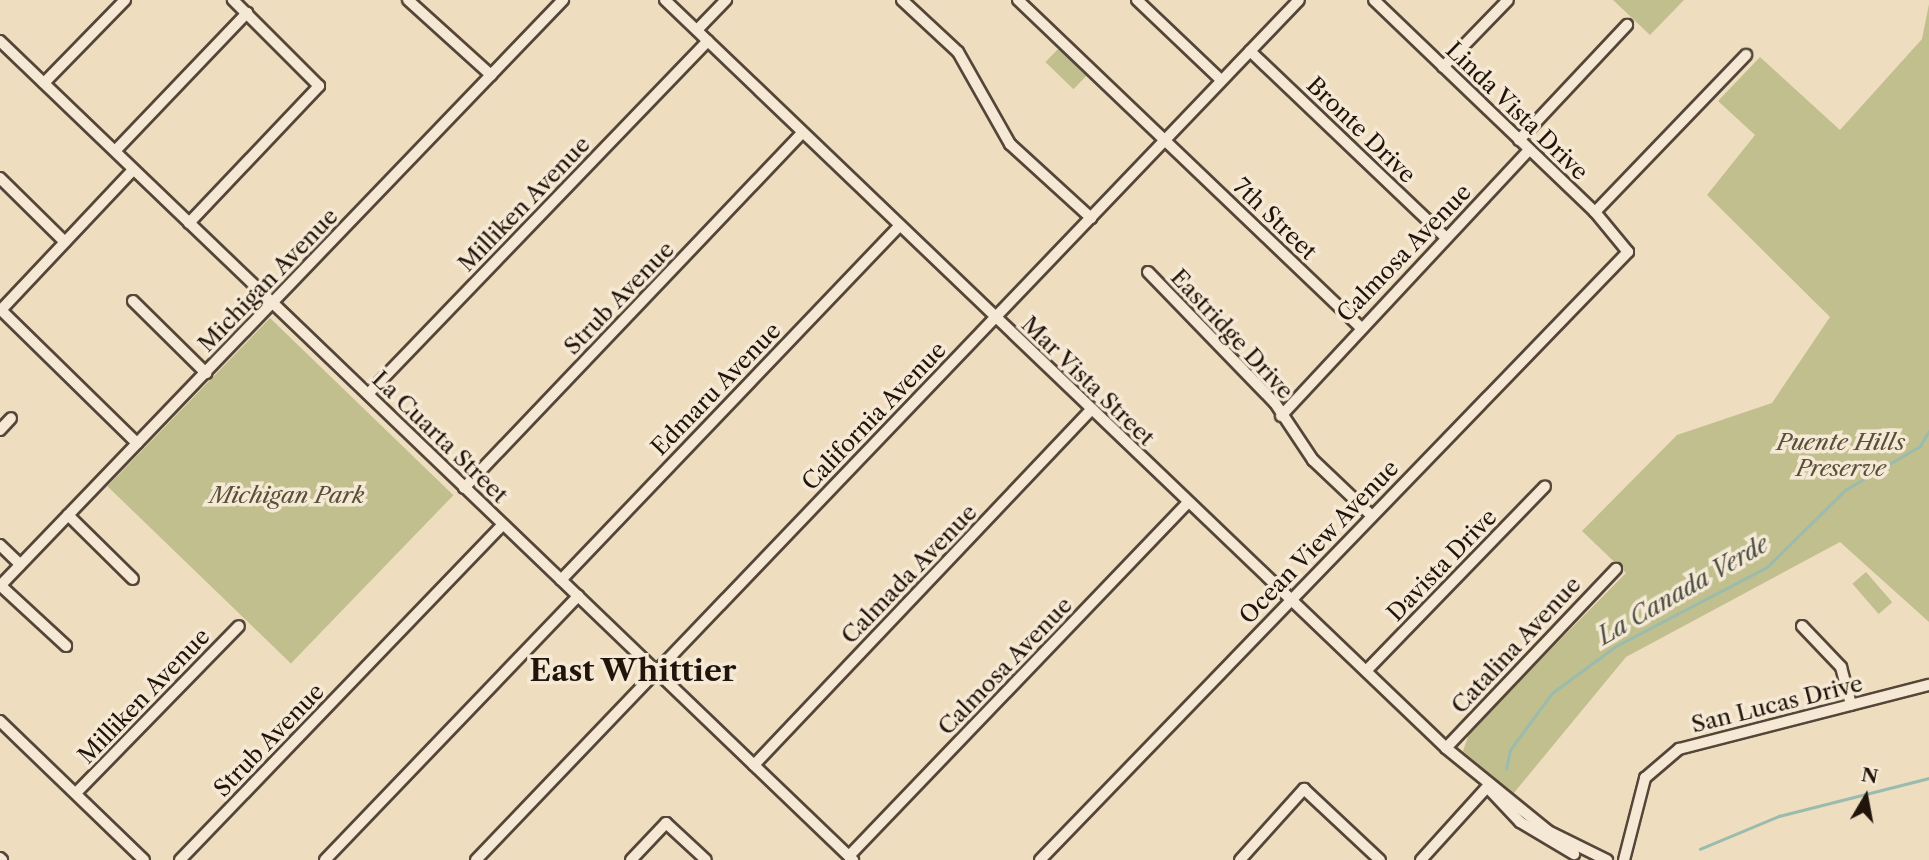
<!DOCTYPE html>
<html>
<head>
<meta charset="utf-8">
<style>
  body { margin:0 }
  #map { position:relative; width:1929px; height:860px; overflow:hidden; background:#efddbf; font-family:"Libre Caslon Text",serif }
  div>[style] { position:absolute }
  .green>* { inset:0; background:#c0bf8d; transform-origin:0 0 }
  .stream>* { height:2.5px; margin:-1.25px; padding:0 1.25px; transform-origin:1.25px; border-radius:1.25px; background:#9abcae }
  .roads { filter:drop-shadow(2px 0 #544638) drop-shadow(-2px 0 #544638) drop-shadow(0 2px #544638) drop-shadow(0 -2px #544638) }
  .minor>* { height:10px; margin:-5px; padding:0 5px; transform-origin:5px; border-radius:5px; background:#f5e9d5 }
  span { translate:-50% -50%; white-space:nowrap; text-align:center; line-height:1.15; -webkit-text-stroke:7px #f5e9d5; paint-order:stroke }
  .street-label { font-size:23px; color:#20140b }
  .park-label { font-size:23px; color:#585038; font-style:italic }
  .water-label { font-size:24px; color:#4b4f44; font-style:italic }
  .district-label { font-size:30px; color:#20140b; font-weight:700 }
  .north { position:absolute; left:1831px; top:762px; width:70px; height:70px; -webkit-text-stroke:5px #f5e9d5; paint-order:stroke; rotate:10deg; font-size:19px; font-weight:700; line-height:28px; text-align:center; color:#20140b }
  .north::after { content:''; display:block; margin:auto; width:24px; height:32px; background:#20140b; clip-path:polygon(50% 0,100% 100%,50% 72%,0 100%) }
</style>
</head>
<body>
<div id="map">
  <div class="green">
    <div style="clip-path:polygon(1613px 0,1684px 0,1650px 35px)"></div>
    <div style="clip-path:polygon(1929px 4px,1929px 622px,1840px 542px,1626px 657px,1513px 794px,1463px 751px,1470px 731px,1626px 573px,1582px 531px,1677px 435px,1772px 403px,1830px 317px,1707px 195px,1755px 135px,1718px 101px,1760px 57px,1840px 130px,1922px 39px)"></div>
    <div style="left:1060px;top:47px;width:39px;height:21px;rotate:44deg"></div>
    <div style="left:270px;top:318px;width:255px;height:234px;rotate:44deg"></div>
    <div style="left:1866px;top:572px;width:40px;height:18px;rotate:49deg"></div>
  </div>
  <div class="stream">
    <div style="left:1506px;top:769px;width:19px;rotate:-78deg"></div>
    <div style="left:1510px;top:750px;width:71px;rotate:-53.6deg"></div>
    <div style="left:1552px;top:693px;width:79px;rotate:-36.3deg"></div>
    <div style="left:1616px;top:646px;width:170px;rotate:-27.6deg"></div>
    <div style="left:1767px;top:567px;width:110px;rotate:-44.6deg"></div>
    <div style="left:1845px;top:490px;width:87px;rotate:-30.4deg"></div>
    <div style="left:1920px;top:446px;width:17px;rotate:-59deg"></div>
    <div style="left:1700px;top:849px;width:86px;rotate:-22.7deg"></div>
    <div style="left:1779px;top:816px;width:155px;rotate:-14.2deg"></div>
  </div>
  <div class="roads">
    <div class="minor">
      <div style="left:408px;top:0;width:112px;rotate:42.1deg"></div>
      <div style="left:665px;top:0;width:1081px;rotate:43.76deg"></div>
      <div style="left:1446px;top:748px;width:132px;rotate:39.1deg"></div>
      <div style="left:1548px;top:831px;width:66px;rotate:26.2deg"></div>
      <div style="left:902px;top:0;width:76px;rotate:42.9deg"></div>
      <div style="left:958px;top:52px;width:106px;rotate:60.5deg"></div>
      <div style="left:1010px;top:144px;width:110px;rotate:42.4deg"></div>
      <div style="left:1018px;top:0;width:472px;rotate:43.7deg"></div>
      <div style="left:1137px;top:0;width:116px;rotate:43.6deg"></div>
      <div style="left:697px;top:30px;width:42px;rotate:-46deg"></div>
      <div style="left:0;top:41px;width:1183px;rotate:43.84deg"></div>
      <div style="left:1250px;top:51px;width:269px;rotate:43.6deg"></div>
      <div style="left:1443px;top:67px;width:93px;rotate:-45.9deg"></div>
      <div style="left:44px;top:83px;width:116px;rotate:-45.7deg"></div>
      <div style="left:1519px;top:140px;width:158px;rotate:-46.8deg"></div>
      <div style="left:116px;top:150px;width:190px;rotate:-46.3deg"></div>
      <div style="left:0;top:178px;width:91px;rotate:44.6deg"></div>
      <div style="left:1595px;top:212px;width:218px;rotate:-46.1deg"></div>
      <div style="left:189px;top:223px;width:189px;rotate:-46.5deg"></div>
      <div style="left:319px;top:86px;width:122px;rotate:-135deg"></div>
      <div style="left:1148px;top:272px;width:182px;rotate:45.9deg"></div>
      <div style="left:1275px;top:403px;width:69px;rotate:56.3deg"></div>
      <div style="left:1313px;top:460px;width:80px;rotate:43.5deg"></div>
      <div style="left:133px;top:301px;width:103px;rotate:44.6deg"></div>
      <div style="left:0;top:309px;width:192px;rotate:44.4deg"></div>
      <div style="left:1px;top:310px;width:191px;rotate:-46.7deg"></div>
      <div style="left:368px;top:394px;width:490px;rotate:-46.1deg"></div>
      <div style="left:1281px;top:416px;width:364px;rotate:-47deg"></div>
      <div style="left:0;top:430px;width:16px;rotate:-47deg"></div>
      <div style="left:464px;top:488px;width:490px;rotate:-46.4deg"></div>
      <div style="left:68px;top:515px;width:91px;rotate:44.6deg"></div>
      <div style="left:0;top:545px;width:28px;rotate:44deg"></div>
      <div style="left:561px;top:580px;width:489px;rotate:-46.3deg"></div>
      <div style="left:0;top:585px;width:90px;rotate:42.7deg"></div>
      <div style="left:0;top:586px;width:813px;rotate:-46.15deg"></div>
      <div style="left:1802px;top:626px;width:57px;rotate:46.4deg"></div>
      <div style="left:1841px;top:667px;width:39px;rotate:75deg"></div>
      <div style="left:1366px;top:671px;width:257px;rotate:-45.9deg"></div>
      <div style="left:0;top:721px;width:200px;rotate:44deg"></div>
      <div style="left:1446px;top:748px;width:247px;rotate:-46.5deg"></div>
      <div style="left:754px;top:765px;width:489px;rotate:-46.5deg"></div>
      <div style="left:1490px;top:790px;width:44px;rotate:46.8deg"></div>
      <div style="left:1520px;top:822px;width:63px;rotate:30.7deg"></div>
      <div style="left:76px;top:793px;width:233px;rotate:-45.7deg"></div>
      <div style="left:849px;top:856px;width:490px;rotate:-46.2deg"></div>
      <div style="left:0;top:858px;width:3px;rotate:45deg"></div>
      <div style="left:180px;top:860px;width:465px;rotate:-46.1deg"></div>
      <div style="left:325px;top:860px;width:366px;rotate:-46.2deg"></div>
      <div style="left:476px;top:860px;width:1190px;rotate:-46.26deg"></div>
      <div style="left:631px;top:860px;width:51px;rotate:-46.6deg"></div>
      <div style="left:666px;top:823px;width:54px;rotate:42.8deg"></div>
      <div style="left:1040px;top:860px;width:846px;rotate:-45.96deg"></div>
      <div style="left:1628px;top:252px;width:52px;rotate:-129.5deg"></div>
      <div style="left:1595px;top:212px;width:306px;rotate:-136.2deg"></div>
      <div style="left:1240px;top:860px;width:96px;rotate:-48deg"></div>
      <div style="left:1304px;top:789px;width:104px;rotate:43.1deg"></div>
      <div style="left:1421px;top:860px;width:100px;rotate:-47.8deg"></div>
      <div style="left:1624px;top:860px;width:85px;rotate:-75.6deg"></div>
      <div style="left:1645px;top:778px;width:45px;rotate:-40.5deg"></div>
      <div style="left:1679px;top:749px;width:258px;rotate:-14.4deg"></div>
    </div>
  </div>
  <div class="street-label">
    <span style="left:1517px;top:111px;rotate:44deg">Linda Vista Drive</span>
    <span style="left:1361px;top:130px;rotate:44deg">Bronte Drive</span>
    <span style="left:524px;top:204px;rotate:-46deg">Milliken Avenue</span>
    <span style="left:1275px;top:219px;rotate:44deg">7th Street</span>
    <span style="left:1404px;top:253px;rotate:-46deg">Calmosa Avenue</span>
    <span style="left:268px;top:280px;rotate:-46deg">Michigan Avenue</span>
    <span style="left:619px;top:298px;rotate:-46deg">Strub Avenue</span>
    <span style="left:1232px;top:334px;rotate:47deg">Eastridge Drive</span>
    <span style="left:1088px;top:381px;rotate:44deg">Mar Vista Street</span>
    <span style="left:716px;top:389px;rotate:-46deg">Edmaru Avenue</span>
    <span style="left:874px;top:416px;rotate:-46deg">California Avenue</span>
    <span style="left:440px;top:437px;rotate:44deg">La Cuarta Street</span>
    <span style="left:1319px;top:542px;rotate:-46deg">Ocean View Avenue</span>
    <span style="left:1442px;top:565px;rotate:-46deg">Davista Drive</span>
    <span style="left:909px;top:574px;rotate:-46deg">Calmada Avenue</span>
    <span style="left:1516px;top:645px;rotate:-47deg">Catalina Avenue</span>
    <span style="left:1005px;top:666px;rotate:-46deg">Calmosa Avenue</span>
    <span style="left:144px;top:696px;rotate:-46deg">Milliken Avenue</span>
    <span style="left:1777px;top:704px;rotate:-14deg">San Lucas Drive</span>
    <span style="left:269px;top:740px;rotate:-46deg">Strub Avenue</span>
  </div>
  <div class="park-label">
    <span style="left:1841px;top:455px">Puente Hills<br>Preserve</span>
    <span style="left:287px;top:495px">Michigan Park</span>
  </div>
  <div class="water-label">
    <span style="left:1683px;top:590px;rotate:-30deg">La Canada Verde</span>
  </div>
  <div class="district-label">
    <span style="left:633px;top:671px">East Whittier</span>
  </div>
  <div class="north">N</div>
</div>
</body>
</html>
